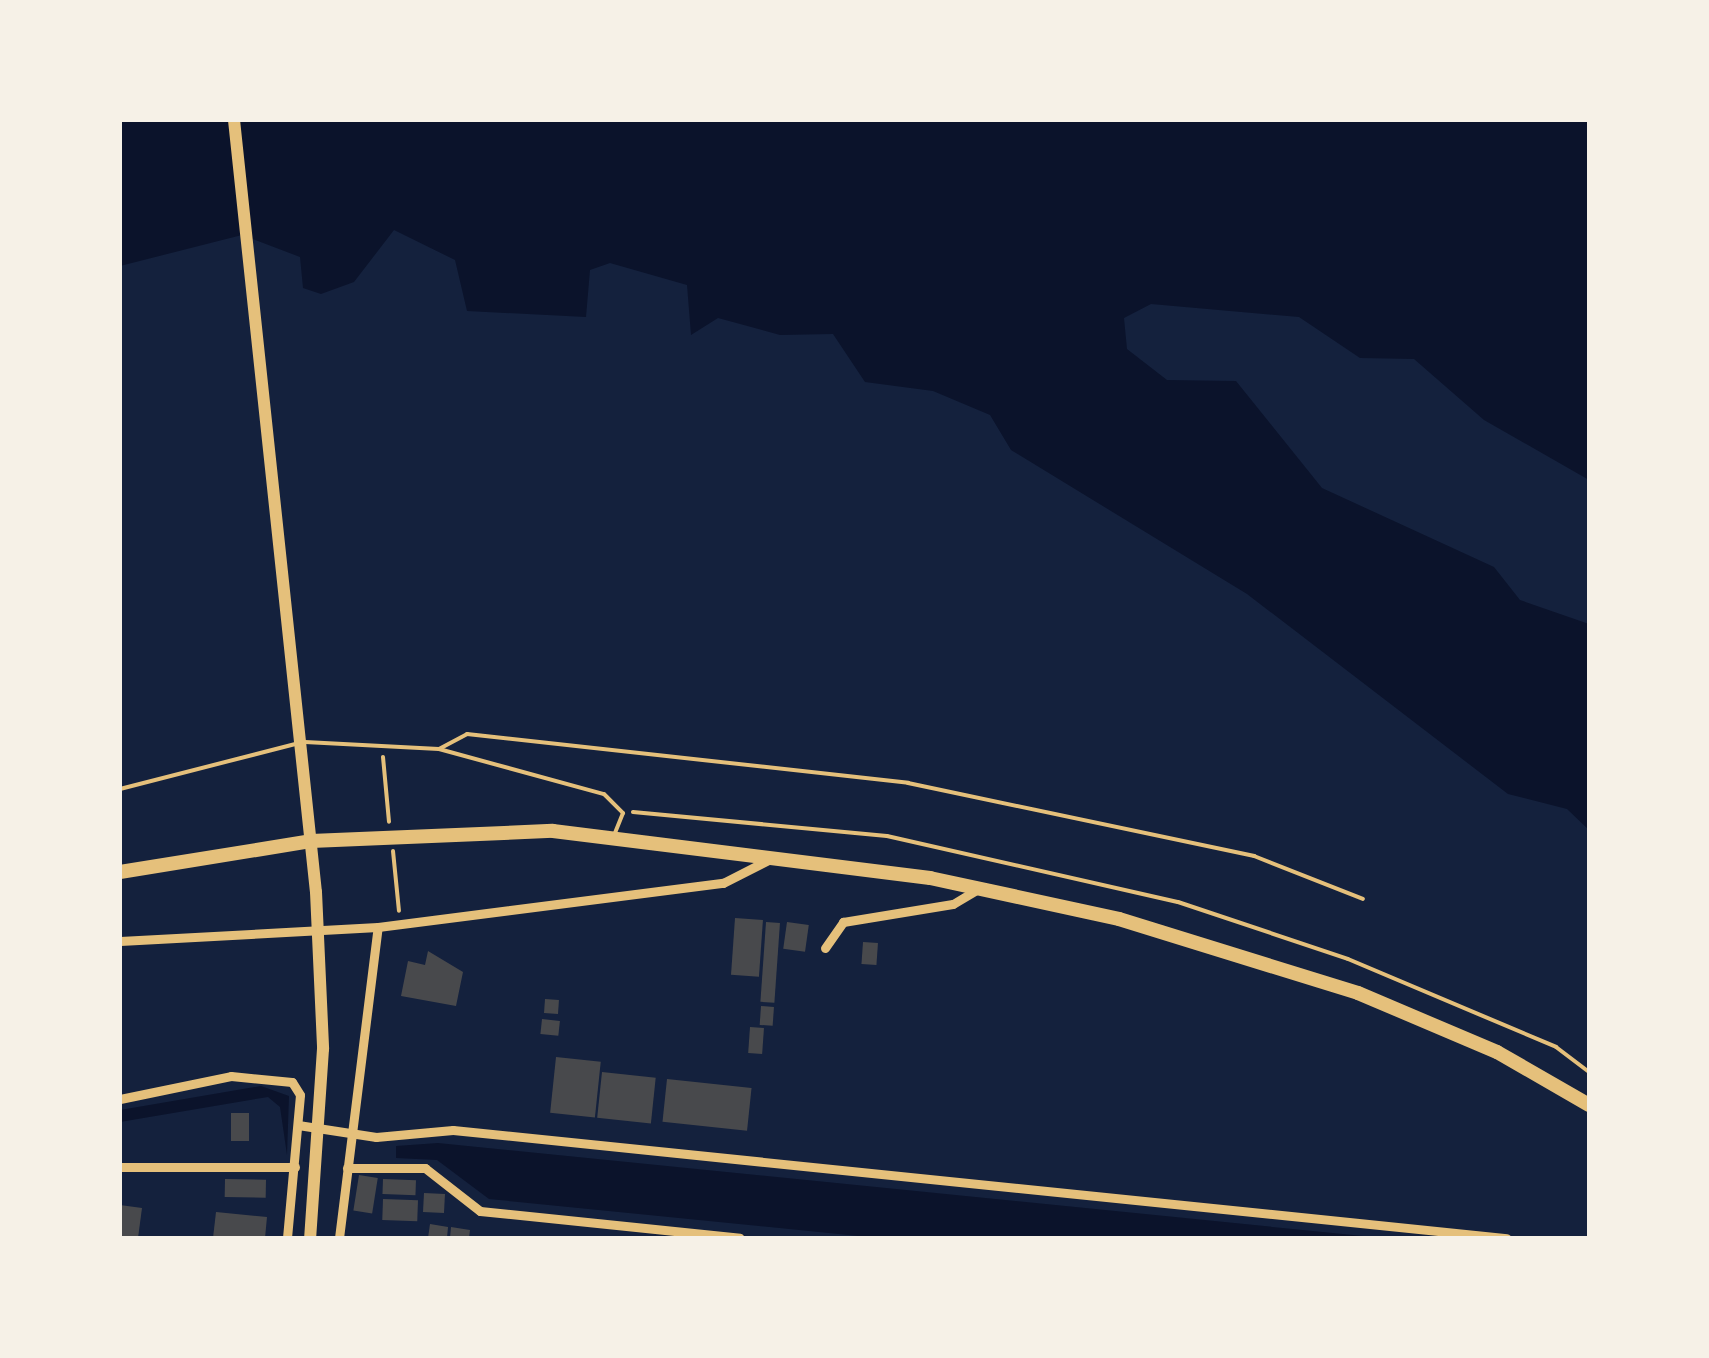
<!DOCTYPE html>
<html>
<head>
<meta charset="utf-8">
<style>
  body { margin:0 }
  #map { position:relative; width:1709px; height:1358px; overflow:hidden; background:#14213d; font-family:Montserrat,sans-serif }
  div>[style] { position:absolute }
  .water>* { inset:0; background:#0b132b }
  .building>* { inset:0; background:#48494c; transform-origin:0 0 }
  .path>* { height:4px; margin:-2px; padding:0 2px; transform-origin:2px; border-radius:2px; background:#e5c07b }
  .service>* { height:4px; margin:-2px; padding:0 2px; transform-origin:2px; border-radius:2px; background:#e5c07b }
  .minor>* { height:9px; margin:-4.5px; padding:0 4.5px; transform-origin:4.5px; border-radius:4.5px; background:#e5c07b }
  .secondary>* { height:12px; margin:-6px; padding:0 6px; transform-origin:6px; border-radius:6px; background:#e5c07b }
  .primary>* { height:14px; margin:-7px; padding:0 7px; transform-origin:7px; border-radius:7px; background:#e5c07b }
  span { translate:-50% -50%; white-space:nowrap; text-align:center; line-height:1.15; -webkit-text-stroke:8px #f6f1e7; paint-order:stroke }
  .frame { position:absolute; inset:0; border:122px solid #f6f1e7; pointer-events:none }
</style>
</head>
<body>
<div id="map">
  <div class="water">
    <div style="clip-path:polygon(120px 120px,1589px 120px,1589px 480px,1484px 420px,1414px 359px,1360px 358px,1299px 317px,1151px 304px,1124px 318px,1127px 349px,1167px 380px,1236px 381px,1322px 488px,1494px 567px,1520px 600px,1589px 624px,1589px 830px,1567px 809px,1508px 794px,1247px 594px,1011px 450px,990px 415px,933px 391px,865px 382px,833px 334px,780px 335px,718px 318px,691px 335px,687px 285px,610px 263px,590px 270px,586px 317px,467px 311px,455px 260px,394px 230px,354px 282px,321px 294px,303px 288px,300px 257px,242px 235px,120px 266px)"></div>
    <div style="clip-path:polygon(261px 1086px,289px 1096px,287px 1155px,280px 1107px,268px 1097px,120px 1122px,120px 1110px)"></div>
    <div style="clip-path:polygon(438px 1143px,1383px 1238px,878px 1238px,489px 1199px,437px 1160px,396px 1158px,396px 1146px)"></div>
  </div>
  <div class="building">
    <div style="left:735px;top:918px;width:28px;height:57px;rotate:4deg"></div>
    <div style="left:766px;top:922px;width:14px;height:80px;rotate:4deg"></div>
    <div style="left:787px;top:922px;width:22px;height:27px;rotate:8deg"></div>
    <div style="left:863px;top:942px;width:15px;height:22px;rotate:4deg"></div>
    <div style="clip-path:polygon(428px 951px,463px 972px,456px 1006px,401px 996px,408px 961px,425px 965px)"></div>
    <div style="left:545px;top:999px;width:14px;height:14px;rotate:4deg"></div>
    <div style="left:761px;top:1006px;width:13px;height:19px;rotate:4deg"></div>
    <div style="left:542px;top:1019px;width:18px;height:15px;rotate:6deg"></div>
    <div style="left:750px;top:1027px;width:14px;height:26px;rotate:4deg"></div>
    <div style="left:556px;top:1057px;width:45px;height:56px;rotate:6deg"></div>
    <div style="left:602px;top:1072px;width:54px;height:46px;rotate:6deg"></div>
    <div style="left:667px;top:1079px;width:85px;height:43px;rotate:6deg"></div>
    <div style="left:231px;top:1113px;width:18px;height:28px"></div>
    <div style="left:359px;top:1175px;width:19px;height:36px;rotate:9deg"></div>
    <div style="left:225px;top:1179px;width:41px;height:18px;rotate:1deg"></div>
    <div style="left:383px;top:1179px;width:33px;height:15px;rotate:2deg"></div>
    <div style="left:424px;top:1193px;width:21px;height:19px;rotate:3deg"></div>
    <div style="left:383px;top:1199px;width:35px;height:21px;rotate:2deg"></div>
    <div style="clip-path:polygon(120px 1205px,142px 1208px,138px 1238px,120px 1237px)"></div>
    <div style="clip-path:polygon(216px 1212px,267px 1217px,265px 1238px,213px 1238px)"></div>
    <div style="clip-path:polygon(430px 1224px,448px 1227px,447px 1238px,428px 1238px)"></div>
    <div style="clip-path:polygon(451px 1227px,470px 1230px,469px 1238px,450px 1238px)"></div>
  </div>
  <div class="path">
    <div style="left:383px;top:757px;width:65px;rotate:84.7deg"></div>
    <div style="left:633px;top:812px;width:255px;rotate:5.4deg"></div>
    <div style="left:887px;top:836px;width:298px;rotate:12.8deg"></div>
    <div style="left:1178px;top:902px;width:179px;rotate:18.5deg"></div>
    <div style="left:1348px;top:959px;width:226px;rotate:22.9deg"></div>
    <div style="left:1556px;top:1047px;width:41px;rotate:37.1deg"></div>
    <div style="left:393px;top:851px;width:60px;rotate:84.3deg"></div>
  </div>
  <div class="service">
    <div style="left:305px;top:742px;width:134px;rotate:3deg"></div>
    <div style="left:439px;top:749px;width:171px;rotate:15.3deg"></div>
    <div style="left:604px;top:794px;width:27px;rotate:45deg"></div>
    <div style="left:623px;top:813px;width:22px;rotate:112deg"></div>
    <div style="left:439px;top:749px;width:32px;rotate:-28deg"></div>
    <div style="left:467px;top:734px;width:444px;rotate:6.3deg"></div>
    <div style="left:908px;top:783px;width:354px;rotate:11.9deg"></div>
    <div style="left:1254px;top:856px;width:117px;rotate:21.5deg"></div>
    <div style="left:120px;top:789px;width:181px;rotate:-14.4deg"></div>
  </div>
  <div class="minor">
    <div style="left:120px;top:941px;width:258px;rotate:-3.1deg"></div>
    <div style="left:378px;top:927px;width:348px;rotate:-7.3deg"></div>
    <div style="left:723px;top:883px;width:57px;rotate:-27deg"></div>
    <div style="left:825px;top:948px;width:32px;rotate:-55deg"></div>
    <div style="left:843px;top:922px;width:111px;rotate:-9.3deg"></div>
    <div style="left:953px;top:904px;width:27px;rotate:-31deg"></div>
    <div style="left:120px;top:1099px;width:113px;rotate:-11.7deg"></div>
    <div style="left:231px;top:1076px;width:61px;rotate:5.6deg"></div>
    <div style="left:292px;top:1082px;width:15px;rotate:58deg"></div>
    <div style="left:300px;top:1095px;width:144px;rotate:95.2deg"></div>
    <div style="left:298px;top:1125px;width:79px;rotate:8.7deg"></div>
    <div style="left:376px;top:1137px;width:77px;rotate:-5.2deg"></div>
    <div style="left:453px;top:1130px;width:1059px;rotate:5.86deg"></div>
    <div style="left:120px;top:1167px;width:175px"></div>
    <div style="left:347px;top:1168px;width:78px"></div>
    <div style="left:425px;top:1168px;width:70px;rotate:38deg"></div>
    <div style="left:480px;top:1211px;width:261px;rotate:5.9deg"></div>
    <div style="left:339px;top:1238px;width:313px;rotate:-82.9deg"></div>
  </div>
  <div class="secondary">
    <div style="left:234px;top:120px;width:776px;rotate:83.94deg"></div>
    <div style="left:316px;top:892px;width:157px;rotate:87.4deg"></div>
    <div style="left:323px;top:1049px;width:189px;rotate:93.9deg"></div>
  </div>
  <div class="primary">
    <div style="left:120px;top:872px;width:193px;rotate:-9.2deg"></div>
    <div style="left:311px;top:841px;width:242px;rotate:-2.4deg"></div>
    <div style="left:553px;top:831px;width:380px;rotate:7.1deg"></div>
    <div style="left:930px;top:878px;width:193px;rotate:12.2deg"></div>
    <div style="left:1119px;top:919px;width:250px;rotate:17.2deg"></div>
    <div style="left:1358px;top:993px;width:151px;rotate:23deg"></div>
    <div style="left:1497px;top:1052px;width:106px;rotate:29.9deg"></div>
  </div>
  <div class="frame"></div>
</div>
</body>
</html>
